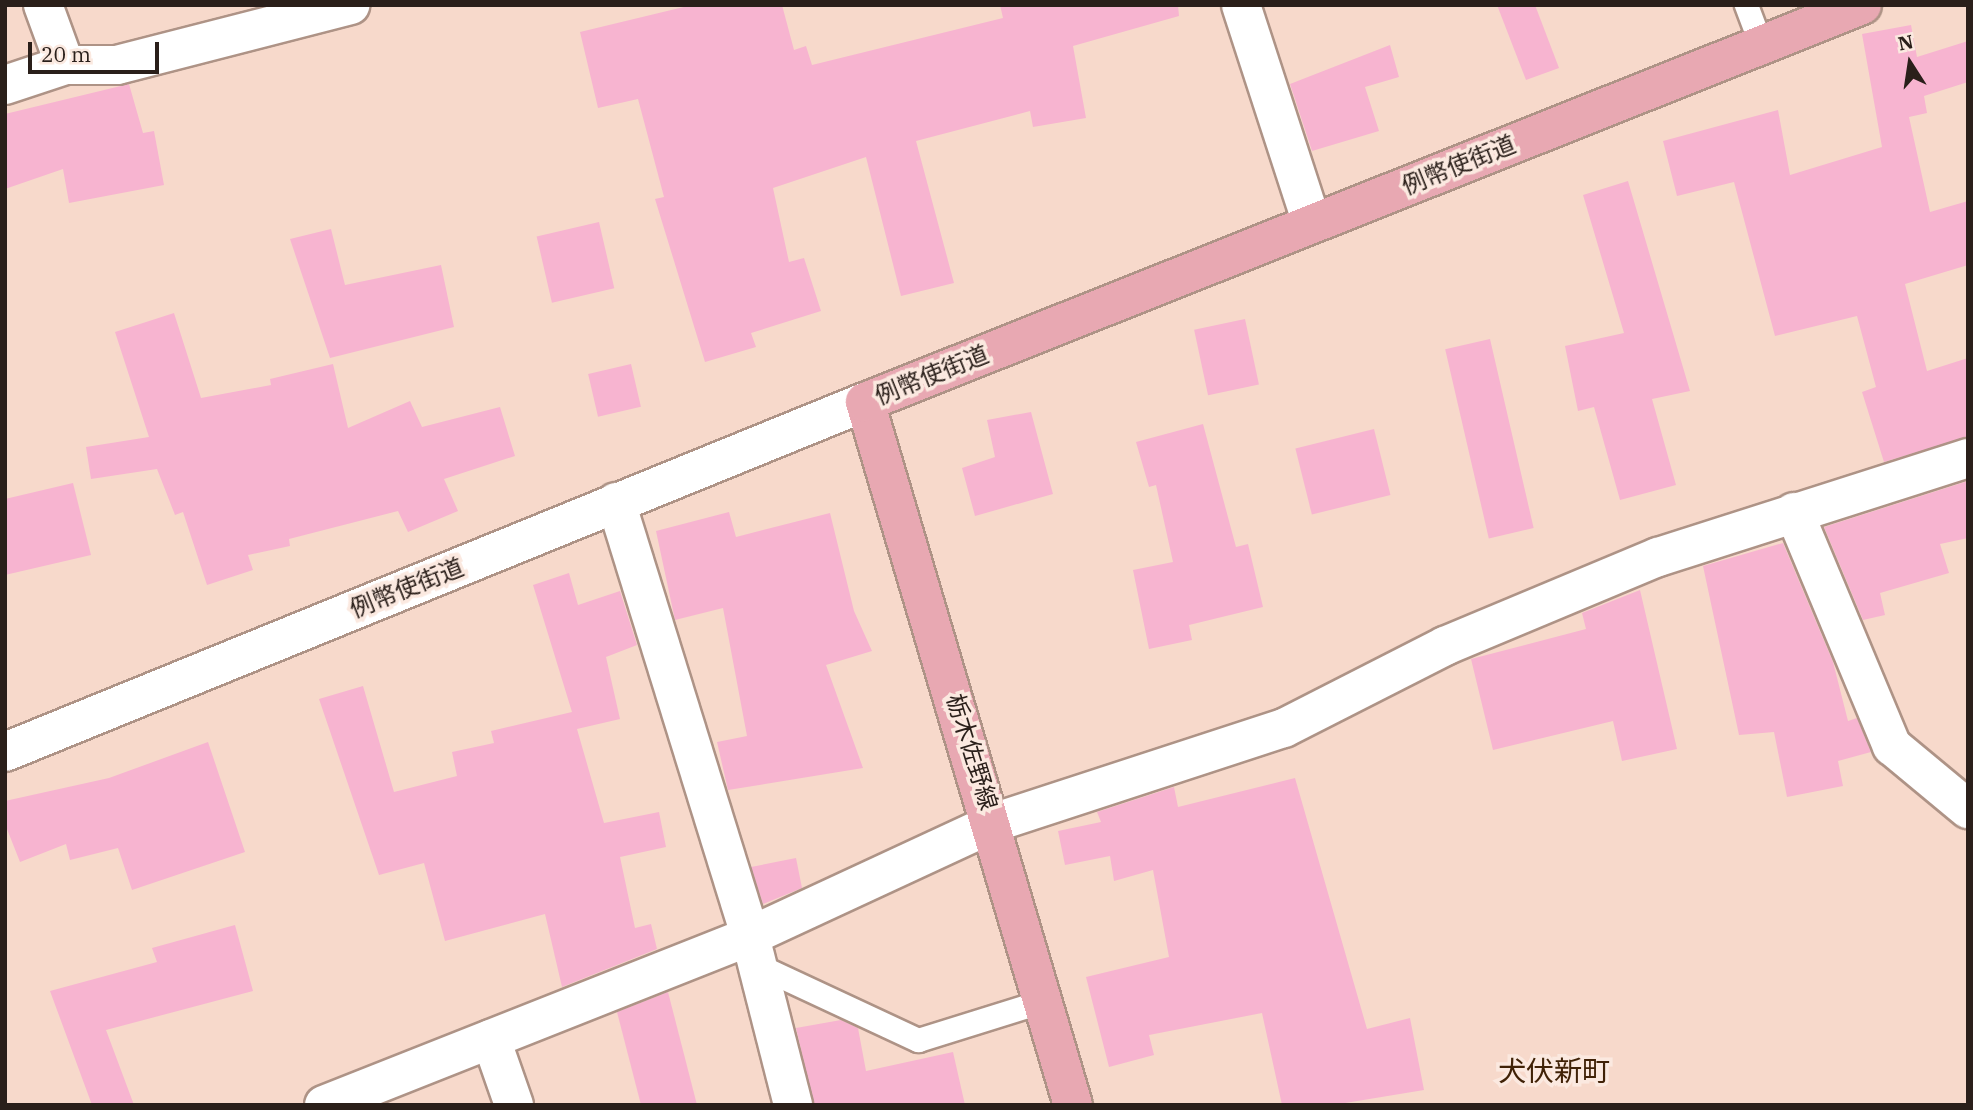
<!DOCTYPE html>
<html>
<head>
<meta charset="utf-8">
<style>
  body { margin:0 }
  #map { position:relative; width:1973px; height:1110px; overflow:hidden; background:#f7d9cb; font-family:"IBM Plex Serif","Noto Sans JP",serif }
  div>[style] { position:absolute }
  .building>* { inset:0; background:#f7b4d0; transform-origin:0 0 }
  .roads { filter:drop-shadow(2px 0 #ae9386) drop-shadow(-2px 0 #ae9386) drop-shadow(0 2px #ae9386) drop-shadow(0 -2px #ae9386) }
  .service>* { height:23px; margin:-11.5px; padding:0 11.5px; transform-origin:11.5px; border-radius:11.5px; background:#fff }
  .minor>* { height:38px; margin:-19px; padding:0 19px; transform-origin:19px; border-radius:19px; background:#fff }
  .secondary>* { height:38px; margin:-19px; padding:0 19px; transform-origin:19px; border-radius:19px; background:#fff }
  .primary>* { height:38px; margin:-19px; padding:0 19px; transform-origin:19px; border-radius:19px; background:#e8a8b2 }
  span { translate:-50% -50%; white-space:nowrap; text-align:center; line-height:1.15; -webkit-text-stroke:7px #fbe9e0; paint-order:stroke }
  .street-label { font-size:24px; color:#2a1f1a }
  .quarter-label { font-size:28px; color:#402207 }
  .frame { position:absolute; inset:0; border:7px solid #2a1f1a; pointer-events:none }
  .north { position:absolute; left:1875px; top:28px; width:70px; height:70px; -webkit-text-stroke:5px #fbe9e0; paint-order:stroke; rotate:348deg; font-size:19px; font-weight:700; line-height:28px; text-align:center; color:#2a1f1a }
  .north::after { content:''; display:block; margin:auto; width:24px; height:32px; background:#2a1f1a; clip-path:polygon(50% 0,100% 100%,50% 72%,0 100%) }
  .scale { position:absolute; left:28px; top:42px; width:131px; height:32px; box-sizing:border-box; border:4px solid #2a1f1a; border-top:0; padding-left:9px; font-size:21px; line-height:24px; white-space:nowrap; color:#2a1f1a; -webkit-text-stroke:5px #fbe9e0; paint-order:stroke }
</style>
</head>
<body>
<div id="map">
  <div class="building">
    <div style="clip-path:polygon(692px 5px,782px 5px,794px 50px,806px 46px,812px 65px,1003px 18px,1000px 5px,1178px 5px,1179px 16px,1073px 46px,1086px 118px,1033px 127px,1030px 111px,916px 141px,954px 283px,901px 296px,866px 157px,773px 188px,789px 262px,804px 258px,821px 311px,751px 333px,756px 347px,705px 362px,655px 199px,664px 197px,638px 99px,598px 108px,580px 32px)"></div>
    <div style="clip-path:polygon(1497px 5px,1535px 5px,1559px 68px,1526px 80px)"></div>
    <div style="clip-path:polygon(1911px 25px,1917px 57px,1968px 41px,1968px 82px,1924px 96px,1927px 113px,1909px 117px,1930px 212px,1968px 201px,1968px 265px,1905px 284px,1927px 371px,1968px 358px,1968px 437px,1884px 462px,1862px 392px,1876px 387px,1857px 316px,1775px 336px,1734px 182px,1677px 196px,1663px 141px,1778px 110px,1790px 175px,1882px 147px,1862px 34px)"></div>
    <div style="clip-path:polygon(1390px 45px,1399px 77px,1365px 87px,1379px 131px,1312px 151px,1290px 84px)"></div>
    <div style="clip-path:polygon(129px 84px,143px 133px,154px 131px,164px 185px,69px 203px,63px 169px,5px 189px,5px 114px)"></div>
    <div style="clip-path:polygon(1628px 181px,1690px 391px,1652px 399px,1676px 485px,1620px 500px,1594px 407px,1578px 411px,1565px 346px,1624px 333px,1583px 195px)"></div>
    <div style="left:599px;top:222px;width:68px;height:64px;rotate:77deg"></div>
    <div style="clip-path:polygon(331px 229px,345px 285px,441px 265px,454px 327px,330px 358px,290px 239px)"></div>
    <div style="clip-path:polygon(174px 313px,201px 398px,271px 385px,270px 379px,333px 364px,348px 428px,410px 401px,422px 427px,500px 407px,515px 456px,444px 479px,458px 511px,408px 532px,398px 511px,289px 539px,290px 546px,248px 555px,253px 570px,207px 585px,183px 512px,175px 515px,157px 469px,91px 479px,86px 447px,149px 437px,115px 332px)"></div>
    <div style="left:1245px;top:319px;width:67px;height:52px;rotate:78deg"></div>
    <div style="left:1490px;top:339px;width:194px;height:46px;rotate:77deg"></div>
    <div style="left:631px;top:364px;width:44px;height:44px;rotate:77deg"></div>
    <div style="clip-path:polygon(1031px 412px,1053px 494px,975px 516px,962px 468px,995px 457px,987px 420px)"></div>
    <div style="clip-path:polygon(1203px 424px,1236px 547px,1248px 544px,1263px 607px,1189px 625px,1192px 640px,1149px 649px,1133px 570px,1173px 562px,1156px 485px,1149px 487px,1136px 442px)"></div>
    <div style="left:1374px;top:429px;width:68px;height:81px;rotate:76deg"></div>
    <div style="clip-path:polygon(1968px 481px,1968px 538px,1940px 544px,1949px 573px,1880px 593px,1885px 615px,1863px 620px,1824px 527px)"></div>
    <div style="clip-path:polygon(73px 483px,91px 555px,5px 575px,5px 499px)"></div>
    <div style="clip-path:polygon(729px 512px,736px 537px,830px 513px,854px 611px,872px 651px,826px 665px,863px 768px,728px 790px,717px 742px,747px 736px,723px 608px,675px 620px,656px 531px)"></div>
    <div style="clip-path:polygon(1783px 543px,1833px 662px,1848px 721px,1857px 718px,1871px 752px,1838px 761px,1843px 786px,1787px 797px,1774px 732px,1739px 735px,1703px 566px)"></div>
    <div style="clip-path:polygon(569px 573px,578px 605px,620px 591px,637px 645px,606px 657px,620px 719px,577px 729px,604px 823px,659px 812px,666px 847px,620px 857px,635px 928px,651px 924px,657px 949px,562px 987px,545px 914px,445px 941px,424px 863px,379px 875px,319px 699px,363px 686px,394px 792px,457px 776px,452px 752px,494px 743px,491px 731px,572px 712px,533px 585px)"></div>
    <div style="clip-path:polygon(1640px 590px,1677px 749px,1622px 761px,1613px 721px,1493px 750px,1471px 659px,1586px 629px,1582px 613px)"></div>
    <div style="clip-path:polygon(208px 742px,245px 852px,132px 890px,118px 848px,70px 860px,66px 844px,20px 862px,5px 824px,5px 801px,109px 778px)"></div>
    <div style="clip-path:polygon(1295px 778px,1367px 1029px,1410px 1018px,1424px 1090px,1333px 1105px,1282px 1105px,1262px 1013px,1149px 1035px,1154px 1055px,1109px 1067px,1086px 977px,1169px 957px,1153px 870px,1114px 881px,1110px 856px,1065px 865px,1058px 831px,1101px 822px,1097px 812px,1174px 787px,1178px 807px)"></div>
    <div style="clip-path:polygon(796px 858px,802px 888px,763px 904px,751px 867px)"></div>
    <div style="clip-path:polygon(235px 925px,253px 991px,106px 1030px,134px 1105px,92px 1105px,50px 991px,157px 962px,152px 948px)"></div>
    <div style="clip-path:polygon(668px 992px,697px 1105px,641px 1105px,617px 1012px)"></div>
    <div style="clip-path:polygon(841px 1020px,858px 1028px,866px 1071px,953px 1052px,965px 1105px,814px 1105px,796px 1028px)"></div>
  </div>
  <div class="roads">
    <div class="service">
      <div style="left:1746px;top:5px;width:43px;rotate:69.4deg"></div>
      <div style="left:757px;top:965px;width:178px;rotate:25deg"></div>
      <div style="left:918px;top:1040px;width:131px;rotate:-17.3deg"></div>
    </div>
    <div class="minor">
      <div style="left:1241px;top:5px;width:229px;rotate:72deg"></div>
      <div style="left:65px;top:65px;width:52px"></div>
      <div style="left:117px;top:65px;width:241px;rotate:-14.4deg"></div>
      <div style="left:5px;top:85px;width:63px;rotate:-18.4deg"></div>
      <div style="left:65px;top:65px;width:64px;rotate:-110.1deg"></div>
      <div style="left:616px;top:502px;width:454px;rotate:72.8deg"></div>
      <div style="left:750px;top:936px;width:174px;rotate:75.7deg"></div>
      <div style="left:1794px;top:512px;width:254px;rotate:67.3deg"></div>
      <div style="left:1892px;top:746px;width:99px;rotate:39.7deg"></div>
      <div style="left:491px;top:1039px;width:70px;rotate:70.8deg"></div>
      <div style="left:324px;top:1105px;width:458px;rotate:-21.6deg"></div>
      <div style="left:750px;top:936px;width:268px;rotate:-24.9deg"></div>
      <div style="left:993px;top:823px;width:306px;rotate:-18.1deg"></div>
      <div style="left:1284px;top:728px;width:181px;rotate:-27deg"></div>
      <div style="left:1445px;top:646px;width:231px;rotate:-22.7deg"></div>
      <div style="left:1658px;top:557px;width:325px;rotate:-17.7deg"></div>
    </div>
    <div class="secondary">
      <div style="left:5px;top:752px;width:928px;rotate:-22.15deg"></div>
    </div>
    <div class="primary">
      <div style="left:1073px;top:1105px;width:733px;rotate:-106.48deg"></div>
      <div style="left:865px;top:402px;width:1073px;rotate:-21.71deg"></div>
    </div>
  </div>
  <div class="street-label">
    <span style="left:1459px;top:165px;rotate:-22deg">例幣使街道</span>
    <span style="left:932px;top:375px;rotate:-22deg">例幣使街道</span>
    <span style="left:407px;top:588px;rotate:-22deg">例幣使街道</span>
    <span style="left:972px;top:752px;rotate:73deg">栃木佐野線</span>
  </div>
  <div class="quarter-label">
    <span style="left:1554px;top:1071px">犬伏新町</span>
  </div>
  <div class="frame"></div>
  <div class="north">N</div>
  <div class="scale">20 m</div>
</div>
</body>
</html>
